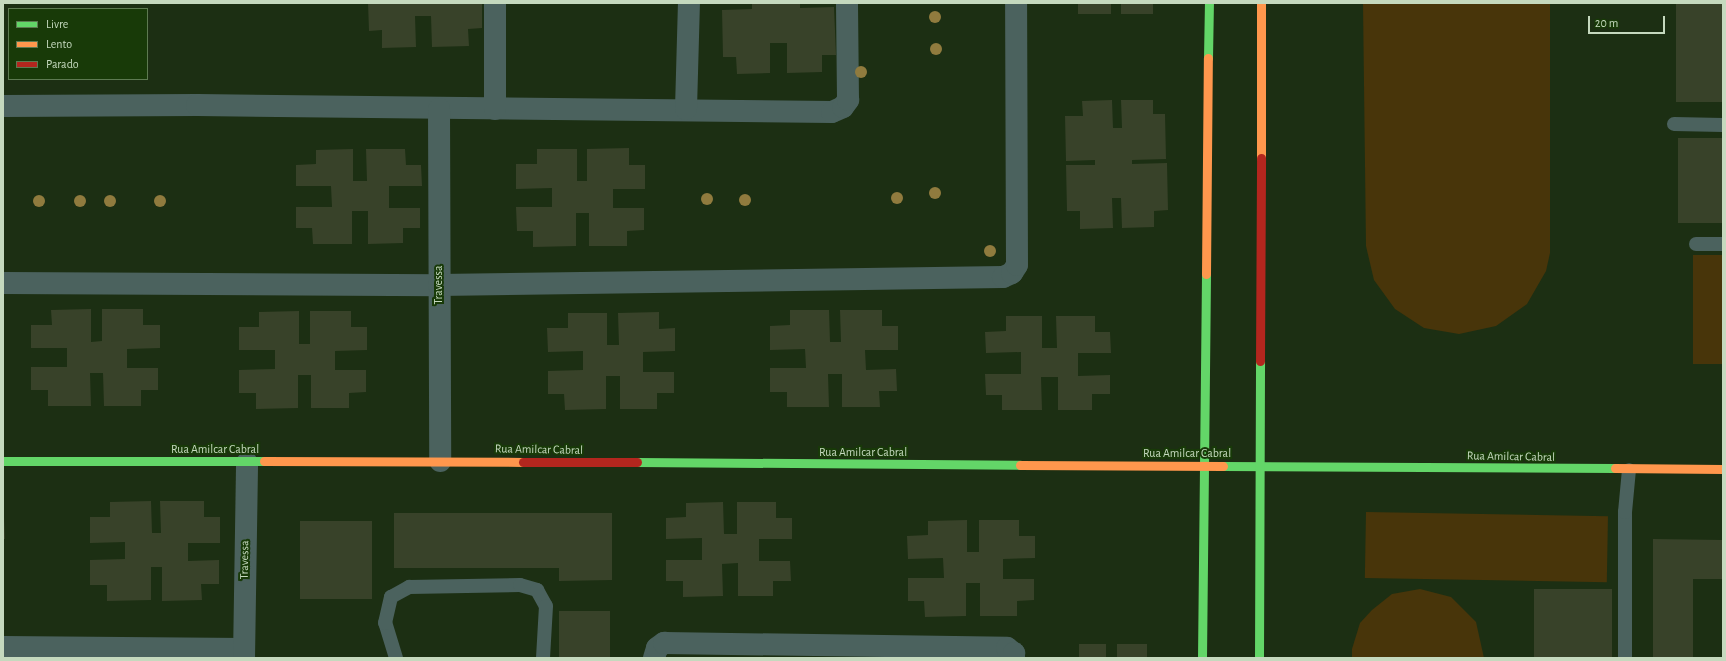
<!DOCTYPE html>
<html>
<head>
<meta charset="utf-8">
<style>
  body { margin:0 }
  #map { position:relative; width:1726px; height:661px; overflow:hidden; background:#1c2f13; font-family:"Alegreya Sans",sans-serif }
  div>[style] { position:absolute }
  .green>* { inset:0; background:#48350a; transform-origin:0 0 }
  .building>* { inset:0; background:#384229; transform-origin:0 0 }
  .lane>* { height:14px; margin:-7px; padding:0 7px; transform-origin:7px; border-radius:7px; background:#4b625e }
  .street>* { height:22px; margin:-11px; padding:0 11px; transform-origin:11px; border-radius:11px; background:#4b625e }
  .fast>* { height:9px; margin:-4.5px; padding:0 4.5px; transform-origin:4.5px; border-radius:4.5px; background:#63d668 }
  .slow>* { height:9px; margin:-4.5px; padding:0 4.5px; transform-origin:4.5px; border-radius:4.5px; background:#ff974d }
  .jam>* { height:9px; margin:-4.5px; padding:0 4.5px; transform-origin:4.5px; border-radius:4.5px; background:#b3261e }
  .trees>* { width:12px; height:12px; margin:-6px; border-radius:50%; background:#907b3e }
  span { translate:-50% -50%; white-space:nowrap; text-align:center; line-height:1.15; -webkit-text-stroke:4px #183a08; paint-order:stroke }
  .street-label { font-size:12px; color:#c5d9be }
  .frame { position:absolute; inset:0; border:4px solid #c5d9be; pointer-events:none }
  .legend { position:absolute; left:8px; top:8px; width:140px; height:72px; box-sizing:border-box; background:#183a08; border:1px solid #5d7a51; margin:0; padding:5px 7px; list-style:none; font-size:12px; color:#c5d9be }
  .legend li { display:flex; align-items:center; gap:8px; height:20px }
  .legend b { width:20px; border:1px solid #5d7a51 }
  .scale { position:absolute; left:1588px; top:16px; width:77px; height:18px; box-sizing:border-box; border:2px solid #c5d9be; border-top:0; padding-left:5px; font-size:12px; line-height:14px; white-space:nowrap; color:#c5d9be; -webkit-text-stroke:3px #183a08; paint-order:stroke }
</style>
</head>
<body>
<div id="map">
  <div class="green">
    <div style="clip-path:polygon(1363px 3px,1550px 3px,1550px 253px,1546px 271px,1527px 304px,1496px 326px,1459px 334px,1424px 328px,1395px 309px,1374px 280px,1366px 246px)"></div>
    <div style="left:1693px;top:255px;width:30px;height:109px"></div>
    <div style="left:1366px;top:512px;width:242px;height:66px;rotate:1deg"></div>
    <div style="clip-path:polygon(1420px 589px,1451px 597px,1476px 622px,1484px 658px,1352px 658px,1352px 649px,1360px 623px,1372px 610px,1392px 594px)"></div>
  </div>
  <div class="building">
    <div style="clip-path:polygon(368px 3px,482px 3px,482px 28px,468px 29px,469px 46px,432px 47px,431px 16px,415px 16px,416px 47px,382px 48px,382px 30px,369px 31px)"></div>
    <div style="clip-path:polygon(752px 3px,800px 3px,800px 8px,834px 7px,836px 55px,822px 55px,822px 72px,787px 73px,787px 43px,770px 43px,770px 73px,737px 74px,736px 57px,723px 57px,722px 10px,752px 9px)"></div>
    <div style="left:1078px;top:3px;width:33px;height:11px"></div>
    <div style="left:1121px;top:3px;width:32px;height:11px"></div>
    <div style="left:1676px;top:3px;width:47px;height:99px"></div>
    <div style="clip-path:polygon(1112px 100px,1113px 128px,1122px 128px,1121px 100px,1153px 100px,1153px 114px,1165px 114px,1166px 159px,1132px 160px,1132px 164px,1167px 163px,1168px 210px,1154px 211px,1154px 227px,1122px 228px,1121px 198px,1112px 198px,1113px 228px,1080px 229px,1080px 211px,1067px 211px,1066px 165px,1095px 165px,1095px 160px,1066px 161px,1065px 116px,1083px 116px,1082px 101px)"></div>
    <div style="left:1723px;top:138px;width:85px;height:45px;rotate:90deg"></div>
    <div style="clip-path:polygon(629px 148px,629px 165px,645px 165px,645px 189px,613px 189px,613px 208px,644px 208px,644px 230px,627px 231px,627px 246px,589px 246px,589px 213px,576px 213px,576px 246px,533px 247px,533px 231px,517px 231px,516px 207px,552px 207px,552px 188px,516px 189px,516px 164px,537px 164px,537px 149px,577px 149px,577px 181px,587px 181px,587px 149px)"></div>
    <div style="clip-path:polygon(353px 149px,353px 181px,367px 181px,366px 149px,405px 149px,406px 165px,421px 165px,422px 186px,389px 186px,389px 208px,420px 208px,420px 228px,403px 228px,403px 243px,368px 244px,368px 211px,352px 211px,352px 244px,313px 244px,312px 228px,296px 228px,296px 207px,332px 207px,331px 186px,296px 186px,296px 165px,316px 164px,316px 150px)"></div>
    <div style="clip-path:polygon(91px 309px,91px 342px,102px 341px,102px 309px,143px 309px,143px 325px,160px 325px,160px 348px,127px 349px,127px 368px,158px 368px,158px 390px,141px 390px,141px 406px,104px 406px,103px 373px,90px 373px,91px 406px,48px 406px,48px 390px,31px 390px,31px 367px,67px 367px,67px 348px,31px 348px,31px 325px,52px 325px,51px 310px)"></div>
    <div style="clip-path:polygon(790px 310px,829px 310px,830px 342px,841px 342px,840px 310px,882px 310px,882px 326px,898px 326px,898px 350px,865px 350px,866px 370px,896px 369px,897px 391px,879px 391px,880px 407px,842px 407px,842px 374px,828px 374px,829px 407px,787px 407px,787px 392px,770px 392px,770px 368px,806px 368px,805px 349px,770px 350px,770px 326px,790px 325px)"></div>
    <div style="clip-path:polygon(299px 311px,299px 344px,310px 344px,310px 311px,351px 311px,351px 327px,367px 327px,367px 350px,335px 351px,335px 370px,366px 370px,366px 392px,349px 393px,349px 408px,311px 408px,311px 375px,298px 375px,298px 408px,256px 409px,256px 393px,239px 393px,239px 370px,275px 369px,275px 350px,239px 350px,239px 327px,259px 327px,259px 312px)"></div>
    <div style="clip-path:polygon(659px 312px,659px 329px,675px 328px,675px 351px,643px 352px,643px 372px,674px 372px,674px 393px,657px 393px,657px 409px,620px 409px,620px 376px,606px 376px,606px 409px,565px 410px,564px 394px,548px 394px,548px 371px,583px 370px,583px 351px,548px 352px,547px 328px,568px 328px,568px 313px,607px 313px,607px 345px,619px 345px,618px 313px)"></div>
    <div style="clip-path:polygon(1006px 316px,1042px 316px,1042px 348px,1057px 348px,1056px 316px,1095px 316px,1095px 332px,1110px 332px,1111px 353px,1078px 353px,1078px 376px,1110px 375px,1110px 394px,1092px 394px,1092px 410px,1058px 410px,1058px 377px,1041px 377px,1042px 410px,1002px 410px,1002px 395px,986px 395px,985px 374px,1021px 374px,1021px 352px,986px 353px,985px 332px,1006px 331px)"></div>
    <div style="clip-path:polygon(151px 501px,152px 533px,161px 533px,160px 501px,204px 501px,204px 517px,220px 517px,220px 543px,188px 543px,188px 561px,219px 560px,219px 584px,201px 584px,202px 600px,162px 601px,162px 567px,151px 567px,151px 600px,107px 601px,107px 585px,90px 585px,90px 560px,125px 559px,125px 542px,90px 543px,90px 517px,110px 517px,110px 502px)"></div>
    <div style="clip-path:polygon(723px 502px,724px 534px,737px 534px,737px 502px,776px 502px,776px 518px,792px 518px,792px 539px,759px 539px,759px 561px,790px 561px,791px 581px,773px 581px,773px 596px,738px 596px,738px 563px,722px 564px,723px 596px,683px 597px,683px 581px,666px 581px,666px 560px,702px 560px,702px 538px,666px 539px,666px 518px,686px 517px,686px 503px)"></div>
    <div style="clip-path:polygon(394px 513px,612px 513px,612px 580px,559px 581px,559px 568px,394px 568px)"></div>
    <div style="clip-path:polygon(3px 516px,4px 516px,5px 539px,3px 539px)"></div>
    <div style="clip-path:polygon(967px 520px,967px 552px,979px 552px,979px 520px,1019px 520px,1019px 536px,1035px 536px,1035px 558px,1003px 559px,1003px 579px,1034px 579px,1034px 600px,1017px 601px,1017px 616px,980px 616px,980px 583px,966px 583px,966px 616px,925px 617px,924px 601px,908px 601px,908px 578px,944px 578px,943px 558px,908px 559px,907px 536px,928px 535px,928px 521px)"></div>
    <div style="left:300px;top:521px;width:72px;height:78px"></div>
    <div style="clip-path:polygon(1653px 539px,1723px 540px,1723px 579px,1693px 579px,1693px 658px,1653px 658px)"></div>
    <div style="left:1534px;top:589px;width:78px;height:69px"></div>
    <div style="left:559px;top:611px;width:51px;height:47px"></div>
    <div style="left:1106px;top:644px;width:14px;height:27px;rotate:90deg"></div>
    <div style="left:1117px;top:644px;width:30px;height:14px"></div>
  </div>
  <div class="lane">
    <div style="left:1674px;top:124px;width:49px;rotate:1.2deg"></div>
    <div style="left:1696px;top:244px;width:27px"></div>
    <div style="left:396px;top:658px;width:37px;rotate:-107deg"></div>
    <div style="left:385px;top:623px;width:27px;rotate:-77deg"></div>
    <div style="left:391px;top:597px;width:21px;rotate:-29deg"></div>
    <div style="left:409px;top:587px;width:111px;rotate:-1deg"></div>
    <div style="left:520px;top:585px;width:18px;rotate:16deg"></div>
    <div style="left:537px;top:590px;width:18px;rotate:61deg"></div>
    <div style="left:546px;top:606px;width:52px;rotate:93.3deg"></div>
    <div style="left:1625px;top:658px;width:146px;rotate:-90deg"></div>
    <div style="left:1625px;top:512px;width:42px;rotate:-84.6deg"></div>
  </div>
  <div class="street">
    <div style="left:3px;top:106px;width:194px;rotate:-0.3deg"></div>
    <div style="left:197px;top:105px;width:635px;rotate:0.63deg"></div>
    <div style="left:832px;top:112px;width:12px;rotate:-24deg"></div>
    <div style="left:843px;top:107px;width:9px;rotate:-54deg"></div>
    <div style="left:848px;top:100px;width:97px;rotate:-90.6deg"></div>
    <div style="left:439px;top:109px;width:352px;rotate:89.8deg"></div>
    <div style="left:495px;top:109px;width:106px;rotate:-90deg"></div>
    <div style="left:686px;top:109px;width:106px;rotate:-88.4deg"></div>
    <div style="left:3px;top:283px;width:436px;rotate:0.3deg"></div>
    <div style="left:439px;top:285px;width:564px;rotate:-0.81deg"></div>
    <div style="left:1003px;top:277px;width:10px;rotate:-24deg"></div>
    <div style="left:1012px;top:273px;width:9px;rotate:-58deg"></div>
    <div style="left:1017px;top:265px;width:262px;rotate:-90.2deg"></div>
    <div style="left:3px;top:647px;width:241px;rotate:0.5deg"></div>
    <div style="left:244px;top:658px;width:195px;rotate:-89.1deg"></div>
    <div style="left:654px;top:658px;width:10px;rotate:-73deg"></div>
    <div style="left:657px;top:648px;width:9px;rotate:-36deg"></div>
    <div style="left:664px;top:643px;width:343px;rotate:0.8deg"></div>
    <div style="left:1007px;top:648px;width:9px;rotate:36deg"></div>
    <div style="left:1014px;top:653px;width:5px;rotate:90deg"></div>
  </div>
  <div class="fast">
    <div style="left:1208px;top:58px;width:55px;rotate:-89deg"></div>
    <div style="left:3px;top:461px;width:261px"></div>
    <div style="left:637px;top:462px;width:383px;rotate:0.4deg"></div>
    <div style="left:1223px;top:466px;width:392px;rotate:0.3deg"></div>
    <div style="left:1202px;top:658px;width:384px;rotate:-89.4deg"></div>
    <div style="left:1259px;top:658px;width:297px;rotate:-89.8deg"></div>
  </div>
  <div class="slow">
    <div style="left:1261px;top:158px;width:155px;rotate:-90deg"></div>
    <div style="left:1206px;top:274px;width:216px;rotate:-89.5deg"></div>
    <div style="left:264px;top:461px;width:259px;rotate:0.2deg"></div>
    <div style="left:1020px;top:465px;width:203px;rotate:0.3deg"></div>
    <div style="left:1615px;top:468px;width:108px;rotate:0.5deg"></div>
  </div>
  <div class="jam">
    <div style="left:1260px;top:361px;width:203px;rotate:-89.7deg"></div>
    <div style="left:523px;top:462px;width:114px"></div>
  </div>
  <div class="trees">
    <div style="left:935px;top:17px"></div>
    <div style="left:936px;top:49px"></div>
    <div style="left:861px;top:72px"></div>
    <div style="left:935px;top:193px"></div>
    <div style="left:897px;top:198px"></div>
    <div style="left:707px;top:199px"></div>
    <div style="left:745px;top:200px"></div>
    <div style="left:39px;top:201px"></div>
    <div style="left:80px;top:201px"></div>
    <div style="left:110px;top:201px"></div>
    <div style="left:160px;top:201px"></div>
    <div style="left:990px;top:251px"></div>
  </div>
  <div class="street-label">
    <span style="left:439px;top:285px;rotate:-90deg">Travessa</span>
    <span style="left:215px;top:450px">Rua Amilcar Cabral</span>
    <span style="left:539px;top:450px;rotate:1deg">Rua Amilcar Cabral</span>
    <span style="left:863px;top:453px">Rua Amilcar Cabral</span>
    <span style="left:1187px;top:454px">Rua Amilcar Cabral</span>
    <span style="left:1511px;top:457px;rotate:1deg">Rua Amilcar Cabral</span>
    <span style="left:245px;top:560px;rotate:-89deg">Travessa</span>
  </div>
  <div class="frame"></div>
  <ul class="legend">
  <li><b style="height:5px;background:#63d668"></b>Livre</li>
  <li><b style="height:5px;background:#ff974d"></b>Lento</li>
  <li><b style="height:5px;background:#b3261e"></b>Parado</li>
  </ul>
  <div class="scale">20 m</div>
</div>
</body>
</html>
